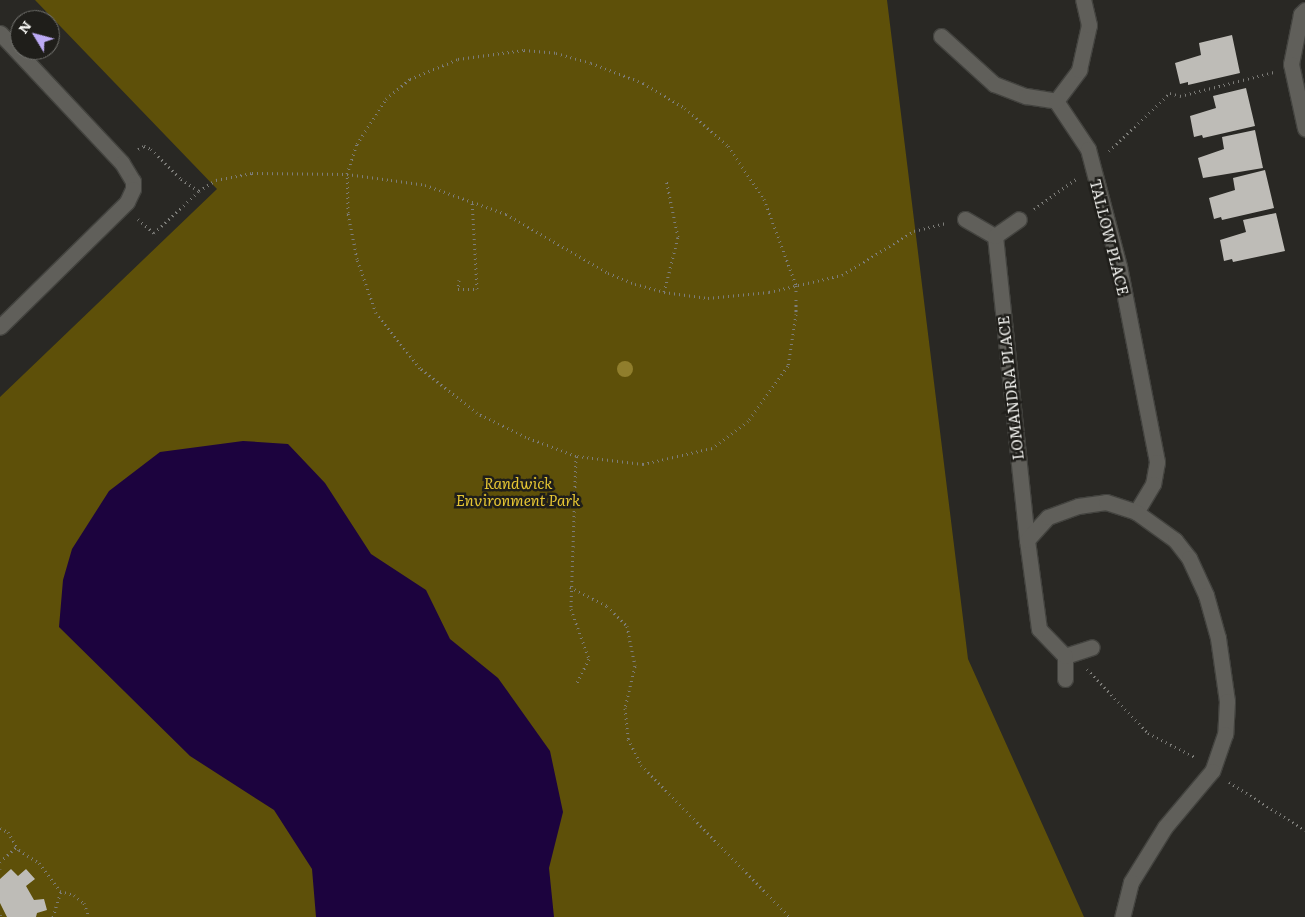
<!DOCTYPE html>
<html>
<head>
<meta charset="utf-8">
<style>
  body { margin:0 }
  #map { position:relative; width:1305px; height:917px; overflow:hidden; background:#292824; font-family:Literata,serif }
  div>[style] { position:absolute }
  .green>* { inset:0; background:#5e5009 }
  .water>* { inset:0; background:#1c033e }
  .building>* { inset:0; background:#bebcb7 }
  .path>* { height:3px; margin-top:-1.5px; transform-origin:0; background:repeating-linear-gradient(90deg,#7d7d79 0 1px,transparent 0 5px) }
  .roads { filter:drop-shadow(1px 0 #43433f) drop-shadow(-1px 0 #43433f) drop-shadow(0 1px #43433f) drop-shadow(0 -1px #43433f) }
  .minor>* { height:15px; margin:-7.5px; padding:0 7.5px; transform-origin:7.5px; border-radius:7.5px; background:#605f5a }
  .trees>* { width:16px; height:16px; margin:-8px; border-radius:50%; background:#907e2c }
  span { translate:-50% -50%; white-space:nowrap; text-align:center; line-height:1.15; -webkit-text-stroke:5px #1f1e1a; paint-order:stroke }
  .street-label { font-size:15px; color:#f4f4f1 }
  .park-label { font-size:15px; color:#e5c533; font-style:italic }
  .north { position:absolute; left:10px; top:10px; width:50px; height:50px; box-sizing:border-box; background:#1f1e1a; border:1px solid #747470; border-radius:50%; rotate:307deg; font-size:14px; font-weight:700; line-height:20px; text-align:center; color:#f4f4f1 }
  .north::after { content:''; display:block; margin:auto; width:18px; height:22px; background:#bcaaf5; clip-path:polygon(50% 0,100% 100%,50% 72%,0 100%) }
</style>
</head>
<body>
<div id="map">
  <div class="green">
    <div style="clip-path:polygon(35px 0,887px 0,968px 659px,1084px 917px,0 917px,0 397px,217px 189px)"></div>
  </div>
  <div class="water">
    <div style="clip-path:polygon(243px 441px,288px 444px,325px 483px,371px 554px,426px 590px,450px 639px,498px 678px,550px 751px,563px 812px,549px 868px,554px 917px,316px 917px,312px 869px,274px 810px,190px 756px,59px 627px,63px 580px,72px 549px,109px 491px,160px 452px)"></div>
  </div>
  <div class="building">
    <div style="clip-path:polygon(1232px 35px,1240px 73px,1188px 85px,1188px 82px,1180px 84px,1175px 63px,1201px 55px,1199px 43px)"></div>
    <div style="clip-path:polygon(1246px 88px,1255px 126px,1203px 138px,1202px 135px,1194px 137px,1190px 116px,1216px 108px,1213px 96px)"></div>
    <div style="clip-path:polygon(1255px 130px,1263px 168px,1203px 178px,1198px 158px,1224px 149px,1222px 137px)"></div>
    <div style="clip-path:polygon(1265px 170px,1274px 208px,1222px 220px,1221px 217px,1214px 219px,1209px 198px,1235px 190px,1233px 178px)"></div>
    <div style="clip-path:polygon(1276px 213px,1285px 251px,1233px 262px,1232px 259px,1224px 261px,1220px 240px,1246px 232px,1243px 220px)"></div>
    <div style="clip-path:polygon(11px 869px,18px 876px,26px 869px,35px 879px,26px 886px,34px 900px,44px 899px,47px 910px,37px 913px,36px 917px,7px 917px,0 903px,0 879px)"></div>
  </div>
  <div class="path">
    <div style="left:524px;top:50px;width:32px;rotate:5deg"></div>
    <div style="left:556px;top:53px;width:36px;rotate:16deg"></div>
    <div style="left:591px;top:63px;width:56px;rotate:21deg"></div>
    <div style="left:643px;top:83px;width:49px;rotate:30.8deg"></div>
    <div style="left:685px;top:108px;width:57px;rotate:41.5deg"></div>
    <div style="left:728px;top:146px;width:64px;rotate:55.8deg"></div>
    <div style="left:764px;top:199px;width:92px;rotate:69.6deg"></div>
    <div style="left:796px;top:285px;width:29px;rotate:90deg"></div>
    <div style="left:796px;top:314px;width:53px;rotate:98.7deg"></div>
    <div style="left:788px;top:366px;width:68px;rotate:126deg"></div>
    <div style="left:748px;top:421px;width:45px;rotate:143.1deg"></div>
    <div style="left:712px;top:448px;width:71px;rotate:166.9deg"></div>
    <div style="left:643px;top:464px;width:67px;rotate:-173.2deg"></div>
    <div style="left:576px;top:456px;width:53px;rotate:-159.2deg"></div>
    <div style="left:526px;top:437px;width:55px;rotate:-153.9deg"></div>
    <div style="left:477px;top:413px;width:73px;rotate:-141.7deg"></div>
    <div style="left:420px;top:368px;width:70px;rotate:-128.7deg"></div>
    <div style="left:376px;top:313px;width:57px;rotate:-109.4deg"></div>
    <div style="left:357px;top:259px;width:47px;rotate:-101.1deg"></div>
    <div style="left:348px;top:213px;width:39px;rotate:-91deg"></div>
    <div style="left:347px;top:174px;width:32px;rotate:-72deg"></div>
    <div style="left:357px;top:144px;width:54px;rotate:-57.2deg"></div>
    <div style="left:386px;top:99px;width:31px;rotate:-40deg"></div>
    <div style="left:410px;top:79px;width:52px;rotate:-22.6deg"></div>
    <div style="left:458px;top:59px;width:67px;rotate:-7.8deg"></div>
    <div style="left:138px;top:149px;width:7px;rotate:-27deg"></div>
    <div style="left:144px;top:146px;width:8px;rotate:23deg"></div>
    <div style="left:151px;top:149px;width:42px;rotate:45deg"></div>
    <div style="left:181px;top:179px;width:22px;rotate:34deg"></div>
    <div style="left:1109px;top:151px;width:84px;rotate:-43.6deg"></div>
    <div style="left:1170px;top:93px;width:10px;rotate:17deg"></div>
    <div style="left:1180px;top:96px;width:97px;rotate:-14.3deg"></div>
    <div style="left:1034px;top:209px;width:52px;rotate:-35.5deg"></div>
    <div style="left:138px;top:219px;width:21px;rotate:41deg"></div>
    <div style="left:154px;top:233px;width:62px;rotate:-43deg"></div>
    <div style="left:199px;top:191px;width:20px;rotate:-33deg"></div>
    <div style="left:216px;top:180px;width:37px;rotate:-11deg"></div>
    <div style="left:252px;top:173px;width:95px;rotate:0.6deg"></div>
    <div style="left:347px;top:174px;width:44px;rotate:7.8deg"></div>
    <div style="left:391px;top:180px;width:34px;rotate:8deg"></div>
    <div style="left:425px;top:185px;width:86px;rotate:19.7deg"></div>
    <div style="left:506px;top:214px;width:118px;rotate:30deg"></div>
    <div style="left:608px;top:273px;width:29px;rotate:22deg"></div>
    <div style="left:635px;top:284px;width:30px;rotate:15deg"></div>
    <div style="left:664px;top:292px;width:44px;rotate:7.8deg"></div>
    <div style="left:708px;top:298px;width:61px;rotate:-5.6deg"></div>
    <div style="left:769px;top:292px;width:75px;rotate:-13.1deg"></div>
    <div style="left:842px;top:275px;width:84px;rotate:-31.4deg"></div>
    <div style="left:914px;top:231px;width:34px;rotate:-14deg"></div>
    <div style="left:459px;top:280px;width:9px;rotate:96deg"></div>
    <div style="left:458px;top:289px;width:19px"></div>
    <div style="left:477px;top:289px;width:89px;rotate:-93.2deg"></div>
    <div style="left:664px;top:292px;width:57px;rotate:-75.7deg"></div>
    <div style="left:678px;top:237px;width:59px;rotate:-101.7deg"></div>
    <div style="left:576px;top:456px;width:153px;rotate:91.9deg"></div>
    <div style="left:571px;top:609px;width:53px;rotate:70.2deg"></div>
    <div style="left:589px;top:659px;width:29px;rotate:117deg"></div>
    <div style="left:570px;top:587px;width:42px;rotate:27.2deg"></div>
    <div style="left:607px;top:606px;width:28px;rotate:45deg"></div>
    <div style="left:627px;top:626px;width:41px;rotate:78.7deg"></div>
    <div style="left:635px;top:666px;width:43px;rotate:103.4deg"></div>
    <div style="left:625px;top:708px;width:31px;rotate:84deg"></div>
    <div style="left:628px;top:739px;width:29px;rotate:63deg"></div>
    <div style="left:641px;top:765px;width:213px;rotate:45.6deg"></div>
    <div style="left:1087px;top:669px;width:88px;rotate:46.4deg"></div>
    <div style="left:1148px;top:733px;width:53px;rotate:27.1deg"></div>
    <div style="left:1229px;top:782px;width:90px;rotate:32.3deg"></div>
    <div style="left:0;top:828px;width:9px;rotate:27deg"></div>
    <div style="left:8px;top:832px;width:21px;rotate:59deg"></div>
    <div style="left:19px;top:850px;width:24px;rotate:33deg"></div>
    <div style="left:39px;top:863px;width:35px;rotate:53deg"></div>
    <div style="left:60px;top:891px;width:15px;rotate:16deg"></div>
    <div style="left:74px;top:895px;width:13px;rotate:39deg"></div>
    <div style="left:84px;top:903px;width:15px;rotate:70deg"></div>
    <div style="left:0;top:862px;width:23px;rotate:-43deg"></div>
    <div style="left:0;top:869px;width:4px;rotate:90deg"></div>
    <div style="left:0;top:915px;width:2px;rotate:63deg"></div>
    <div style="left:53px;top:917px;width:27px;rotate:-73deg"></div>
  </div>
  <div class="roads">
    <div class="minor">
      <div style="left:1305px;top:10px;width:6px;rotate:135deg"></div>
      <div style="left:1301px;top:14px;width:51px;rotate:101.3deg"></div>
      <div style="left:1291px;top:64px;width:66px;rotate:77.7deg"></div>
      <div style="left:0;top:33px;width:178px;rotate:46.8deg"></div>
      <div style="left:122px;top:163px;width:21px;rotate:59deg"></div>
      <div style="left:133px;top:181px;width:8px;rotate:90deg"></div>
      <div style="left:133px;top:189px;width:14px;rotate:115deg"></div>
      <div style="left:127px;top:202px;width:178px;rotate:135.5deg"></div>
      <div style="left:941px;top:36px;width:72px;rotate:42.2deg"></div>
      <div style="left:994px;top:84px;width:34px;rotate:21deg"></div>
      <div style="left:1026px;top:96px;width:30px;rotate:9deg"></div>
      <div style="left:1056px;top:101px;width:58px;rotate:56.3deg"></div>
      <div style="left:1088px;top:149px;width:121px;rotate:75.2deg"></div>
      <div style="left:1119px;top:266px;width:200px;rotate:79deg"></div>
      <div style="left:1157px;top:462px;width:22px;rotate:100deg"></div>
      <div style="left:1153px;top:484px;width:33px;rotate:121deg"></div>
      <div style="left:1056px;top:101px;width:39px;rotate:-53deg"></div>
      <div style="left:1079px;top:70px;width:46px;rotate:-77.5deg"></div>
      <div style="left:1089px;top:25px;width:26px;rotate:-103deg"></div>
      <div style="left:965px;top:219px;width:34px;rotate:30deg"></div>
      <div style="left:995px;top:236px;width:306px;rotate:84deg"></div>
      <div style="left:995px;top:236px;width:29px;rotate:-35deg"></div>
      <div style="left:1065px;top:656px;width:28px;rotate:-18deg"></div>
      <div style="left:1065px;top:679px;width:23px;rotate:-90deg"></div>
      <div style="left:1065px;top:656px;width:37px;rotate:-134deg"></div>
      <div style="left:1039px;top:629px;width:90px;rotate:-97.7deg"></div>
      <div style="left:1027px;top:540px;width:31px;rotate:-48deg"></div>
      <div style="left:1048px;top:517px;width:32px;rotate:-20deg"></div>
      <div style="left:1078px;top:506px;width:28px;rotate:-8deg"></div>
      <div style="left:1106px;top:502px;width:32px;rotate:18deg"></div>
      <div style="left:1136px;top:512px;width:48px;rotate:35.7deg"></div>
      <div style="left:1175px;top:540px;width:23px;rotate:52deg"></div>
      <div style="left:1189px;top:558px;width:41px;rotate:65.3deg"></div>
      <div style="left:1206px;top:595px;width:45px;rotate:74.4deg"></div>
      <div style="left:1218px;top:638px;width:64px;rotate:81.9deg"></div>
      <div style="left:1227px;top:701px;width:33px;rotate:93deg"></div>
      <div style="left:1225px;top:734px;width:39px;rotate:109deg"></div>
      <div style="left:1212px;top:771px;width:73px;rotate:130deg"></div>
      <div style="left:1165px;top:827px;width:65px;rotate:121.7deg"></div>
      <div style="left:1131px;top:882px;width:36px;rotate:104deg"></div>
    </div>
  </div>
  <div class="trees">
    <div style="left:625px;top:369px"></div>
  </div>
  <div class="street-label">
    <span style="left:1110px;top:237px;rotate:76deg">TALLOW PLACE</span>
    <span style="left:1010px;top:388px;rotate:-96deg">LOMANDRA PLACE</span>
  </div>
  <div class="park-label">
    <span style="left:518px;top:491px">Randwick<br>Environment Park</span>
  </div>
  <div class="north">N</div>
</div>
</body>
</html>
